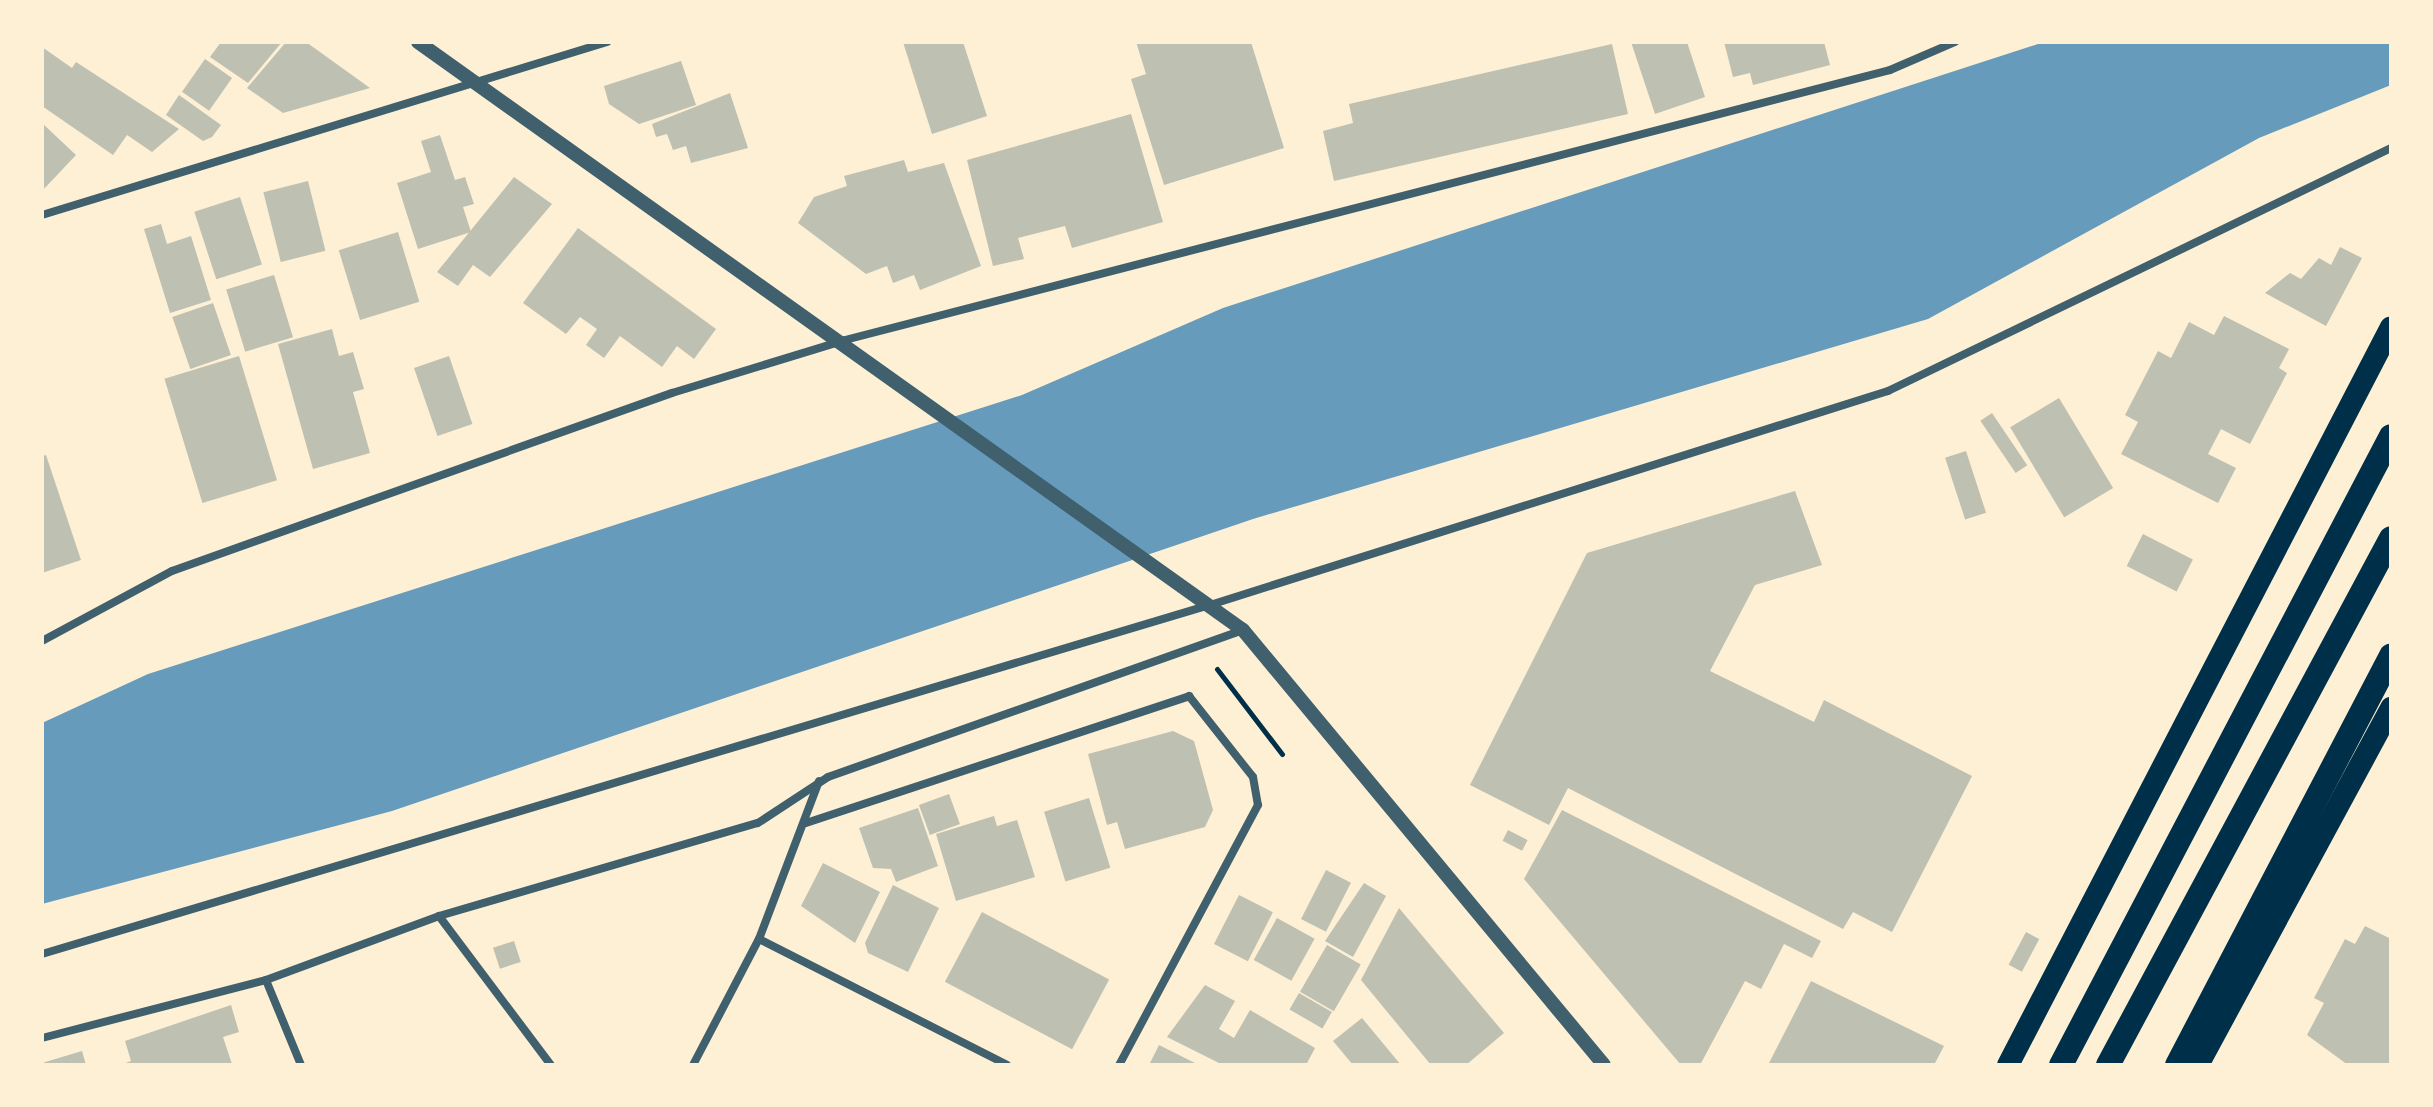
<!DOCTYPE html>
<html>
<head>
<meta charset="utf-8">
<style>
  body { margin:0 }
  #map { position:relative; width:2433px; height:1107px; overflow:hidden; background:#fdf0d5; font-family:Ubuntu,sans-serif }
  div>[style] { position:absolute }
  .water>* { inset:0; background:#669bbc }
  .building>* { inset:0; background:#bec0b2; transform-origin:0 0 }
  .path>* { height:5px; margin:-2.5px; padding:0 2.5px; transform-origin:2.5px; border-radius:2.5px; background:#003049 }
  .minor>* { height:8px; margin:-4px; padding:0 4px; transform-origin:4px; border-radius:4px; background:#3f606c }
  .tertiary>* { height:14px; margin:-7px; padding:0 7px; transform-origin:7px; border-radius:7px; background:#3f606c }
  .trunk>* { height:22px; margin:-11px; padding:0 11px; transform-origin:11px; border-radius:11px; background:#003049 }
  .motorway>* { height:24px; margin:-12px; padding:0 12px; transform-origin:12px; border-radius:12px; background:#003049 }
  span { translate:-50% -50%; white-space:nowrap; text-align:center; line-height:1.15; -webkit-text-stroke:6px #fdf0d5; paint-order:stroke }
  .frame { position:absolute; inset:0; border:44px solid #fdf0d5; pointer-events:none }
</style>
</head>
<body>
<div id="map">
  <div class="water">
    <div style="clip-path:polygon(2044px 42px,2391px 42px,2391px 85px,2259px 138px,1928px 319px,1253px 519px,392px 811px,42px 904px,42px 723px,148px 674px,1022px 395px,1223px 308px)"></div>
  </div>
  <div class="building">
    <div style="clip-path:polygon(221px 42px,282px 42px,248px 83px,210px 57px)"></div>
    <div style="clip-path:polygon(286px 42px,306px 42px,370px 88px,283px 113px,247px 88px)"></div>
    <div style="clip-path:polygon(903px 42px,963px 42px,987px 116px,932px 134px)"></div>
    <div style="clip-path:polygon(1136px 42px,1251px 42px,1284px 148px,1164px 185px,1131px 79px,1146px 74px)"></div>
    <div style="clip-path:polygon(1631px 42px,1687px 42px,1705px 97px,1655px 114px)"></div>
    <div style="clip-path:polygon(1724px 42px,1824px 42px,1830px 65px,1753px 85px,1750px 73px,1733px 77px)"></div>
    <div style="clip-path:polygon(1612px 44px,1628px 114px,1334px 181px,1323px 131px,1353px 123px,1349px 104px)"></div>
    <div style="clip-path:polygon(42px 47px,72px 68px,76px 62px,179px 129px,152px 152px,127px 135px,113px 155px,42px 106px)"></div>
    <div style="left:205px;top:59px;width:33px;height:40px;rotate:35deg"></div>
    <div style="clip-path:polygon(681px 61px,696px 105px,639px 124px,609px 104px,604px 86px)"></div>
    <div style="clip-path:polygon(730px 93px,748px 148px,691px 163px,686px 146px,673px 150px,667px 134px,656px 137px,652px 124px)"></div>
    <div style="clip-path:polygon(179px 95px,221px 125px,212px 137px,203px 141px,166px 115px)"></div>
    <div style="clip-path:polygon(1131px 114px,1163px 222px,1072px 248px,1065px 226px,1018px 238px,1024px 259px,993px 266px,967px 160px)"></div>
    <div style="clip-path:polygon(42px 123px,76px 155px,42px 191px)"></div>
    <div style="clip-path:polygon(440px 135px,455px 180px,465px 177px,474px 204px,463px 207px,471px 232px,418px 249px,397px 183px,431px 172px,421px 141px)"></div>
    <div style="clip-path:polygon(904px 160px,908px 172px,944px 163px,981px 266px,920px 290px,914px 275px,893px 283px,887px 266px,866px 274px,798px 223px,814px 197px,847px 186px,844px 176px)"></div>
    <div style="clip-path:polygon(514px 177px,552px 204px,490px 277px,473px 265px,458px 286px,437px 272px)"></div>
    <div style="left:308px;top:181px;width:72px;height:46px;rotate:76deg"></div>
    <div style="left:240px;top:197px;width:71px;height:48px;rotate:72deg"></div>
    <div style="clip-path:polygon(161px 224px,167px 244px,191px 236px,211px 300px,170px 313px,144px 229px)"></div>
    <div style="clip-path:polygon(578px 228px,716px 329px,694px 359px,677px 346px,662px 367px,620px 336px,604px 358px,586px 345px,597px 329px,580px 317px,566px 334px,523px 303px)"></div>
    <div style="left:398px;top:232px;width:73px;height:62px;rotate:73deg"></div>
    <div style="clip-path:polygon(2340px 247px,2362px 258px,2326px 326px,2265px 293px,2290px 273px,2301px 279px,2319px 258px,2331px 265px)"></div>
    <div style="left:274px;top:275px;width:65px;height:50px;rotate:73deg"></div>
    <div style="left:213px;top:303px;width:55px;height:43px;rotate:71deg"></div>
    <div style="clip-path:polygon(2224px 316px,2289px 349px,2279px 368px,2287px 373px,2250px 444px,2221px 429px,2208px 454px,2236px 468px,2218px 503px,2121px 454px,2138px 422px,2125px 415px,2158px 351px,2171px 358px,2189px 322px,2214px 335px)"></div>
    <div style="clip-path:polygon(332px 329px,339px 356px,353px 352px,364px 389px,353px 392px,370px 453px,313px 469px,278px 344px)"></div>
    <div style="left:239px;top:356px;width:130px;height:78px;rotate:73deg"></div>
    <div style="left:449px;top:356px;width:72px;height:37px;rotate:71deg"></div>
    <div style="left:2059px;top:398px;width:105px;height:57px;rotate:59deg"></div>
    <div style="left:1992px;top:413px;width:63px;height:14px;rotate:56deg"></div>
    <div style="left:1966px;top:451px;width:65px;height:22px;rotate:72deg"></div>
    <div style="clip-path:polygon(46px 455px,81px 560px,42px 573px,42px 456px)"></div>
    <div style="clip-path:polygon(1795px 491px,1822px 565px,1755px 585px,1710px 671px,1814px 722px,1824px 700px,1972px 776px,1892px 932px,1853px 912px,1843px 929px,1568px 788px,1549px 825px,1470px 785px,1587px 553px)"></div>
    <div style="left:2143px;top:534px;width:56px;height:36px;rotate:27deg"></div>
    <div style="clip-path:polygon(1173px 731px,1194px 741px,1213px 810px,1205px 827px,1125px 849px,1117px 822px,1107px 825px,1088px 754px)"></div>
    <div style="left:949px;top:794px;width:32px;height:32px;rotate:70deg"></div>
    <div style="left:1089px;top:798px;width:73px;height:47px;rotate:73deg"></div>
    <div style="clip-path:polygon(918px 808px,938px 866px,896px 882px,891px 869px,873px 868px,859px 828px)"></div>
    <div style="clip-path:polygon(1562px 810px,1821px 941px,1812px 958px,1784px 944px,1761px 989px,1745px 981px,1700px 1065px,1681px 1065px,1524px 879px)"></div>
    <div style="clip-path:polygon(994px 816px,997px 826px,1017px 820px,1035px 877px,956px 901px,936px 834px)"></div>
    <div style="left:1508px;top:830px;width:22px;height:12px;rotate:27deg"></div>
    <div style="clip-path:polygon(823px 863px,880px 892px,855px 943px,801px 906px)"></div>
    <div style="left:1326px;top:870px;width:28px;height:55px;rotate:27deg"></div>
    <div style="clip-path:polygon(1364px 883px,1386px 896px,1353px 957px,1325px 941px)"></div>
    <div style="clip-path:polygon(893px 885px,939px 908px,908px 972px,868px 953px,865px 943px)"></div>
    <div style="left:1239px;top:895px;width:38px;height:55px;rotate:27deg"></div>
    <div style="clip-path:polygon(1399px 908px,1504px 1033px,1466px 1065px,1431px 1065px,1361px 980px)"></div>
    <div style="left:982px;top:912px;width:144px;height:79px;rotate:28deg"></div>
    <div style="left:1277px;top:918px;width:43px;height:48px;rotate:29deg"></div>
    <div style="clip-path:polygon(2365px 926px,2391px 939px,2391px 1065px,2348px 1065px,2307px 1035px,2324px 1003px,2314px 998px,2345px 939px,2355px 944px)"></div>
    <div style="left:2026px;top:932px;width:15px;height:37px;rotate:28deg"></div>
    <div style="left:514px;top:941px;width:22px;height:22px;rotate:72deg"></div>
    <div style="left:1327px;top:945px;width:39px;height:54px;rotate:30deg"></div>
    <div style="clip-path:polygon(1811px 981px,1944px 1046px,1934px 1065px,1768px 1065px)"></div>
    <div style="clip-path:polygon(1205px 985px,1235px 1001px,1219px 1029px,1234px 1038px,1250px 1010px,1315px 1048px,1306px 1065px,1223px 1065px,1167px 1037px)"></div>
    <div style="left:1299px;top:993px;width:38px;height:19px;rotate:30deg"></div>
    <div style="clip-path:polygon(231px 1005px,239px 1032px,223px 1037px,232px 1064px,120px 1065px,131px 1061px,125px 1041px)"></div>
    <div style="clip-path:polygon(1362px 1018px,1401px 1065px,1353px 1065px,1333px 1041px)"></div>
    <div style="clip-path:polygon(1159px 1045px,1199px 1065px,1149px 1065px)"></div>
    <div style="clip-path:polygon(82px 1051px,86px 1065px,42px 1065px,42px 1063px)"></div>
  </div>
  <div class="path">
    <div style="left:1217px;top:669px;width:107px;rotate:52.6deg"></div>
  </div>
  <div class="minor">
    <div style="left:42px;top:215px;width:591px;rotate:-17.02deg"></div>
    <div style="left:42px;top:641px;width:148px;rotate:-28.3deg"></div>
    <div style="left:172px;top:571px;width:531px;rotate:-19.6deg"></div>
    <div style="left:672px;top:393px;width:181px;rotate:-17deg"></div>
    <div style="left:845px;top:340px;width:1079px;rotate:-14.49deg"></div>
    <div style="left:1890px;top:70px;width:71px;rotate:-23.3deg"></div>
    <div style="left:806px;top:823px;width:404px;rotate:-18.3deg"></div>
    <div style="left:1189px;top:696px;width:103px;rotate:51.7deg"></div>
    <div style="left:1253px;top:777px;width:28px;rotate:80deg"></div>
    <div style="left:1258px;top:805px;width:295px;rotate:118.1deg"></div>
    <div style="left:439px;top:916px;width:186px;rotate:53.1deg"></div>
    <div style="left:759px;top:939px;width:278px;rotate:26.9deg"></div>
    <div style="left:42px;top:954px;width:1219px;rotate:-16.64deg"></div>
    <div style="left:1210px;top:605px;width:711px;rotate:-17.52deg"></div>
    <div style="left:1888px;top:391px;width:559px;rotate:-25.79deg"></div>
    <div style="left:42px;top:1038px;width:231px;rotate:-14.5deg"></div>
    <div style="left:301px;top:1065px;width:92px;rotate:-112.4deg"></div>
    <div style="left:266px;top:980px;width:184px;rotate:-20.3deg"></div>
    <div style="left:439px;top:916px;width:332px;rotate:-16.3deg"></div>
    <div style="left:758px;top:823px;width:84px;rotate:-33.3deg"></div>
    <div style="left:828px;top:777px;width:440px;rotate:-19.5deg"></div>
    <div style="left:693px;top:1065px;width:142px;rotate:-62.4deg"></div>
    <div style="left:759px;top:939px;width:169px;rotate:-69.2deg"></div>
  </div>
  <div class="tertiary">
    <div style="left:418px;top:42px;width:1013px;rotate:35.48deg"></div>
    <div style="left:1243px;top:630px;width:565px;rotate:50.31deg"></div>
  </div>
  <div class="trunk">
    <div style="left:2008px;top:1065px;width:831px;rotate:-62.57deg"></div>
    <div style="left:2198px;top:1065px;width:406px;rotate:-61.6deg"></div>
  </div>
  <div class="motorway">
    <div style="left:2061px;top:1065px;width:710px;rotate:-62.32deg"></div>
    <div style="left:2108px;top:1065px;width:598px;rotate:-61.76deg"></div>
    <div style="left:2177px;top:1065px;width:462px;rotate:-62.4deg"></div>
  </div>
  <div class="frame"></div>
</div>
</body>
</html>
